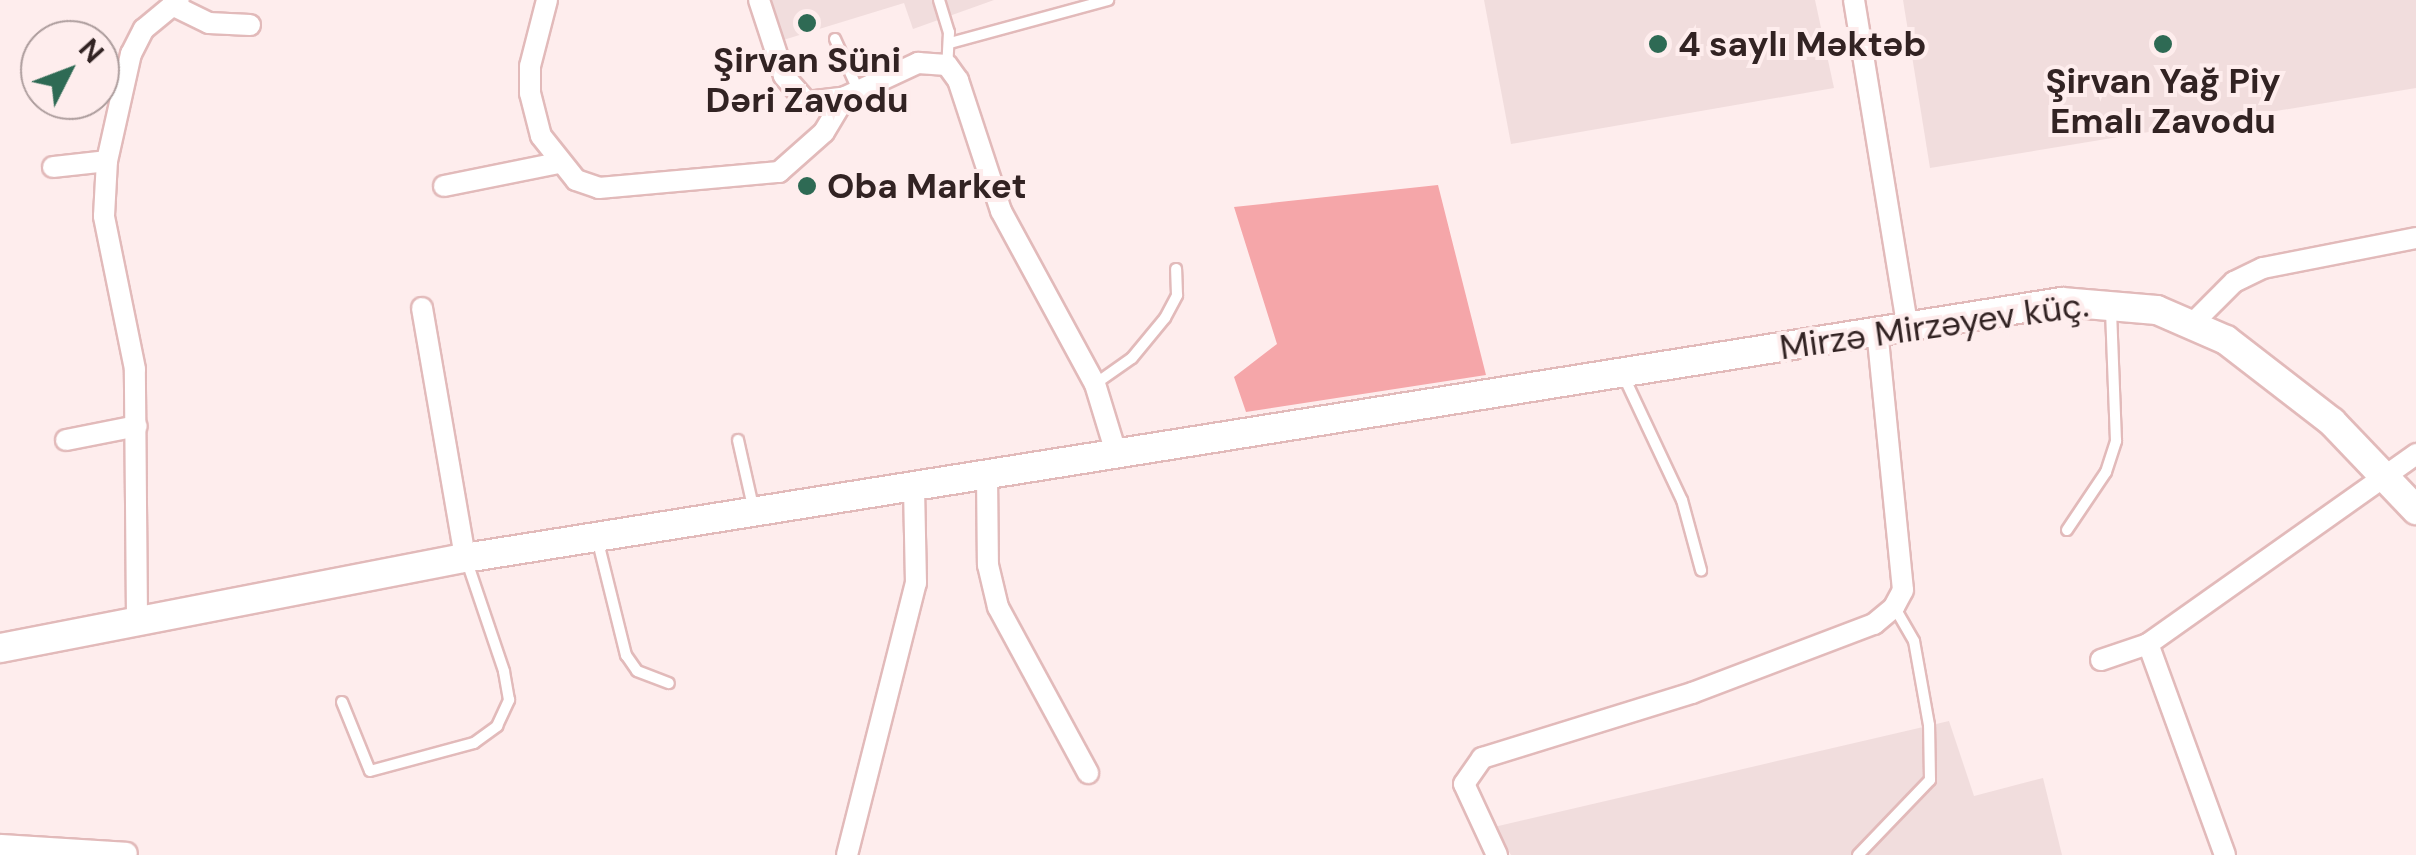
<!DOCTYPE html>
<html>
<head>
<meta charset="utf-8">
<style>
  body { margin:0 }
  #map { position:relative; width:2416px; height:855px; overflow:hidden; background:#feeded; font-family:"DM Sans",sans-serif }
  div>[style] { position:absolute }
  .built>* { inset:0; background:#f1dddd }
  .forest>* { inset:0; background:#f5a6a9 }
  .roads { filter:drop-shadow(2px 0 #e2baba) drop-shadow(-2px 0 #e2baba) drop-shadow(0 2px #e2baba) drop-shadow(0 -2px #e2baba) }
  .lane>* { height:10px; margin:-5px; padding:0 5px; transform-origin:5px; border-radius:5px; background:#fff }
  .street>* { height:20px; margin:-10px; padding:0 10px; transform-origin:10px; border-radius:10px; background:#fff }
  .secondary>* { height:28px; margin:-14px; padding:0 14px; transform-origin:14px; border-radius:14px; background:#fff }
  .dots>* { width:28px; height:28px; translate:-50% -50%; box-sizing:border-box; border:5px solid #feeded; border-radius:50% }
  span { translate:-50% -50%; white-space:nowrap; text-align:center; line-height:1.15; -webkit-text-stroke:8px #feeded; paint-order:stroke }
  .poi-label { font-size:35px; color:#322323; font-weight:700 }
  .left { translate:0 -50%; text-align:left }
  .street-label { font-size:35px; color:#322323 }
  .north { position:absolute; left:20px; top:20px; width:100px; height:100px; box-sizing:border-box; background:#feeded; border:2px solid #ac9c9c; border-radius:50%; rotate:48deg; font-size:28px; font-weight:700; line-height:40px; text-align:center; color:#322323 }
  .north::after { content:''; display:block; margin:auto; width:35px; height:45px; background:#2e6a54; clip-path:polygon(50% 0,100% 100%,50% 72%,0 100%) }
</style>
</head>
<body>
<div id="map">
  <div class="built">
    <div style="clip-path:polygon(767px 0,994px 0,913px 29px,904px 3px,780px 41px)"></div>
    <div style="clip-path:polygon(1484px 0,1815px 0,1834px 88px,1511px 144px)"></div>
    <div style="clip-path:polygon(1903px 0,2416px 0,2416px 88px,1930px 168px)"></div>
    <div style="clip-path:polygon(1949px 721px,1974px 796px,2043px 778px,2062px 855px,1511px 855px,1494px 827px)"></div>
  </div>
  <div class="forest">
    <div style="clip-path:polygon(1438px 185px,1486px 375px,1246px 412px,1234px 377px,1277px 344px,1234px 207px)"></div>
  </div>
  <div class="roads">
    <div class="lane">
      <div style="left:939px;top:0;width:34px;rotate:73deg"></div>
      <div style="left:949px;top:32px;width:33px;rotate:93deg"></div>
      <div style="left:835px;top:39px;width:56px;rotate:65.7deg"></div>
      <div style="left:950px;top:43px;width:164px;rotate:-15.2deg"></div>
      <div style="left:1624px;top:377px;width:136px;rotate:64.8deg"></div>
      <div style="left:1682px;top:500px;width:73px;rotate:74.8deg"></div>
      <div style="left:1095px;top:384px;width:45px;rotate:-35.1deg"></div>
      <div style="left:1132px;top:358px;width:52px;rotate:-50.5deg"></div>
      <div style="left:1165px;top:318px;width:26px;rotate:-62deg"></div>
      <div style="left:1177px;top:295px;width:26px;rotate:-92deg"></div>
      <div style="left:738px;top:440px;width:73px;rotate:77.3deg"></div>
      <div style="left:2067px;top:530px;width:70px;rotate:-56.1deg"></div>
      <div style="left:2106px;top:472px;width:33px;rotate:-72deg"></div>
      <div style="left:2116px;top:441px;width:132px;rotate:-92.2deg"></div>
      <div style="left:597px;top:538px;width:121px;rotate:76.1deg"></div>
      <div style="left:626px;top:655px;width:19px;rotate:55deg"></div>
      <div style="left:637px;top:671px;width:34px;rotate:21deg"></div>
      <div style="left:342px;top:702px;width:74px;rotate:67.9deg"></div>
      <div style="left:370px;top:771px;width:108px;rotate:-15.1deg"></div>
      <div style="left:474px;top:743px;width:29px;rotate:-36deg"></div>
      <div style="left:497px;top:726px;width:29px;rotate:-65deg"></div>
      <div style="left:509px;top:700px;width:29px;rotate:-100deg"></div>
      <div style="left:504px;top:671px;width:118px;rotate:-108.7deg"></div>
      <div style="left:1858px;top:855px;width:104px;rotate:-46.2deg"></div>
      <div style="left:1930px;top:780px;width:55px;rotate:-91deg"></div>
      <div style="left:1929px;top:725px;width:85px;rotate:-100.1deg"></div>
      <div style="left:1914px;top:641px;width:39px;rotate:-120deg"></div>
    </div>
    <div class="street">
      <div style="left:547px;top:0;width:68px;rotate:104.4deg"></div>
      <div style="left:530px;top:66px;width:27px;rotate:90deg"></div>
      <div style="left:530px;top:93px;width:44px;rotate:75.7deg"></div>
      <div style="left:541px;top:136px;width:56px;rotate:51.5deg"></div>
      <div style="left:576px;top:180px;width:24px;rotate:19deg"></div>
      <div style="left:599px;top:188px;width:181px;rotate:-5.1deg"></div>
      <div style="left:779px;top:172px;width:60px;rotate:-41.6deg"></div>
      <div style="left:824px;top:132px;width:41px;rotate:-59deg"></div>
      <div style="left:759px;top:0;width:80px;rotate:71.8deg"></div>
      <div style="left:784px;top:76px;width:35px;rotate:49deg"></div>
      <div style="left:807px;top:102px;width:38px;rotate:-7deg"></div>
      <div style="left:845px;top:97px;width:81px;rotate:-25deg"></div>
      <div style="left:918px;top:63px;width:29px;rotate:4deg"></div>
      <div style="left:947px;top:65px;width:19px;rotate:54deg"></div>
      <div style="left:958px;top:80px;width:138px;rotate:71.8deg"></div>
      <div style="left:1001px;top:211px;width:197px;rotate:61.5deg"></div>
      <div style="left:1095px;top:384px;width:75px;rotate:73deg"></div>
      <div style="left:1854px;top:0;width:329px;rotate:80.7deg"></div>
      <div style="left:172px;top:5px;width:41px;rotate:25.9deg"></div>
      <div style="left:209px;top:23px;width:41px;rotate:2.8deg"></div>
      <div style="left:53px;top:167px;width:54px;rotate:-6.3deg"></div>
      <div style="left:444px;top:186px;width:116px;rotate:-11.4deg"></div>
      <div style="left:422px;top:308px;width:254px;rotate:80.2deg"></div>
      <div style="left:2194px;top:322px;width:57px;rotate:-45deg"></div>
      <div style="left:2234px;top:282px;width:32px;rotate:-26deg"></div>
      <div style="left:2263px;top:268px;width:156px;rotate:-11.1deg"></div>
      <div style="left:66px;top:440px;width:72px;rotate:-11.2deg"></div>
      <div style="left:987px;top:475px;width:90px;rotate:89.4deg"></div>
      <div style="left:988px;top:565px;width:43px;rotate:76.6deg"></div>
      <div style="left:998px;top:607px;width:189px;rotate:61.5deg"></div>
      <div style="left:137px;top:618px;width:249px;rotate:-90.5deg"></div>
      <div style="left:135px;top:369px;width:156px;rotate:-101.5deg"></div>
      <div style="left:104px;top:216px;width:55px;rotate:-86.9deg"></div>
      <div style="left:107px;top:161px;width:110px;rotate:-77.4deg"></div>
      <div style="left:131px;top:54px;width:28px;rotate:-63deg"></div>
      <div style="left:144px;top:29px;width:45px;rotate:-39.6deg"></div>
      <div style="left:2101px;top:660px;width:50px;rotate:-18.8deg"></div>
      <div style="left:0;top:845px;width:127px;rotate:3.6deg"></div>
      <div style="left:847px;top:855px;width:281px;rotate:-75.8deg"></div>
      <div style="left:916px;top:583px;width:96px;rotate:-91.2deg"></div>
      <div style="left:1497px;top:855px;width:78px;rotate:-114.9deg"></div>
      <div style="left:1464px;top:784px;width:32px;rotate:-55deg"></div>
      <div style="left:1482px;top:758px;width:220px;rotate:-17.2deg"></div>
      <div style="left:1692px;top:693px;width:195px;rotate:-20.8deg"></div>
      <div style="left:1874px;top:624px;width:26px;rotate:-40deg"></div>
      <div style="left:1894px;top:607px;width:19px;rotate:-62deg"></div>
      <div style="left:1903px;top:590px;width:262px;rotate:-95.7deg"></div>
      <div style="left:2225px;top:855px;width:225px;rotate:-110deg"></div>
      <div style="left:2148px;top:644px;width:329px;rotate:-35.3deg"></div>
    </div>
    <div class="secondary">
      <div style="left:0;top:648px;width:474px;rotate:-11deg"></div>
      <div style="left:465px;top:558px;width:1617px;rotate:-9.11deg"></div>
      <div style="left:2062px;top:302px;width:95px;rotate:4.8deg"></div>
      <div style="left:2157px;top:310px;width:75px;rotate:23.5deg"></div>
      <div style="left:2226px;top:340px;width:134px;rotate:37.7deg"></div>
      <div style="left:2332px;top:422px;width:122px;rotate:46.3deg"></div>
    </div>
  </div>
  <div class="dots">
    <div style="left:807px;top:23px;background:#2e6a54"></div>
    <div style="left:1658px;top:44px;background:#2e6a54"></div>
    <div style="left:2163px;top:44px;background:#2e6a54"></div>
    <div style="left:807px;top:186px;background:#2e6a54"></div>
  </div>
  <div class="poi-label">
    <span class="left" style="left:1678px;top:44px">4 saylı Məktəb</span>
    <span style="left:807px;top:80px">Şirvan Süni<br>Dəri Zavodu</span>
    <span style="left:2163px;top:101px">Şirvan Yağ Piy<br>Emalı Zavodu</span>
    <span class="left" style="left:827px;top:186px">Oba Market</span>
  </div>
  <div class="street-label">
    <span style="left:1934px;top:326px;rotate:-8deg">Mirzə Mirzəyev küç.</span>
  </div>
  <div class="north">N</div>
</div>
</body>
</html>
